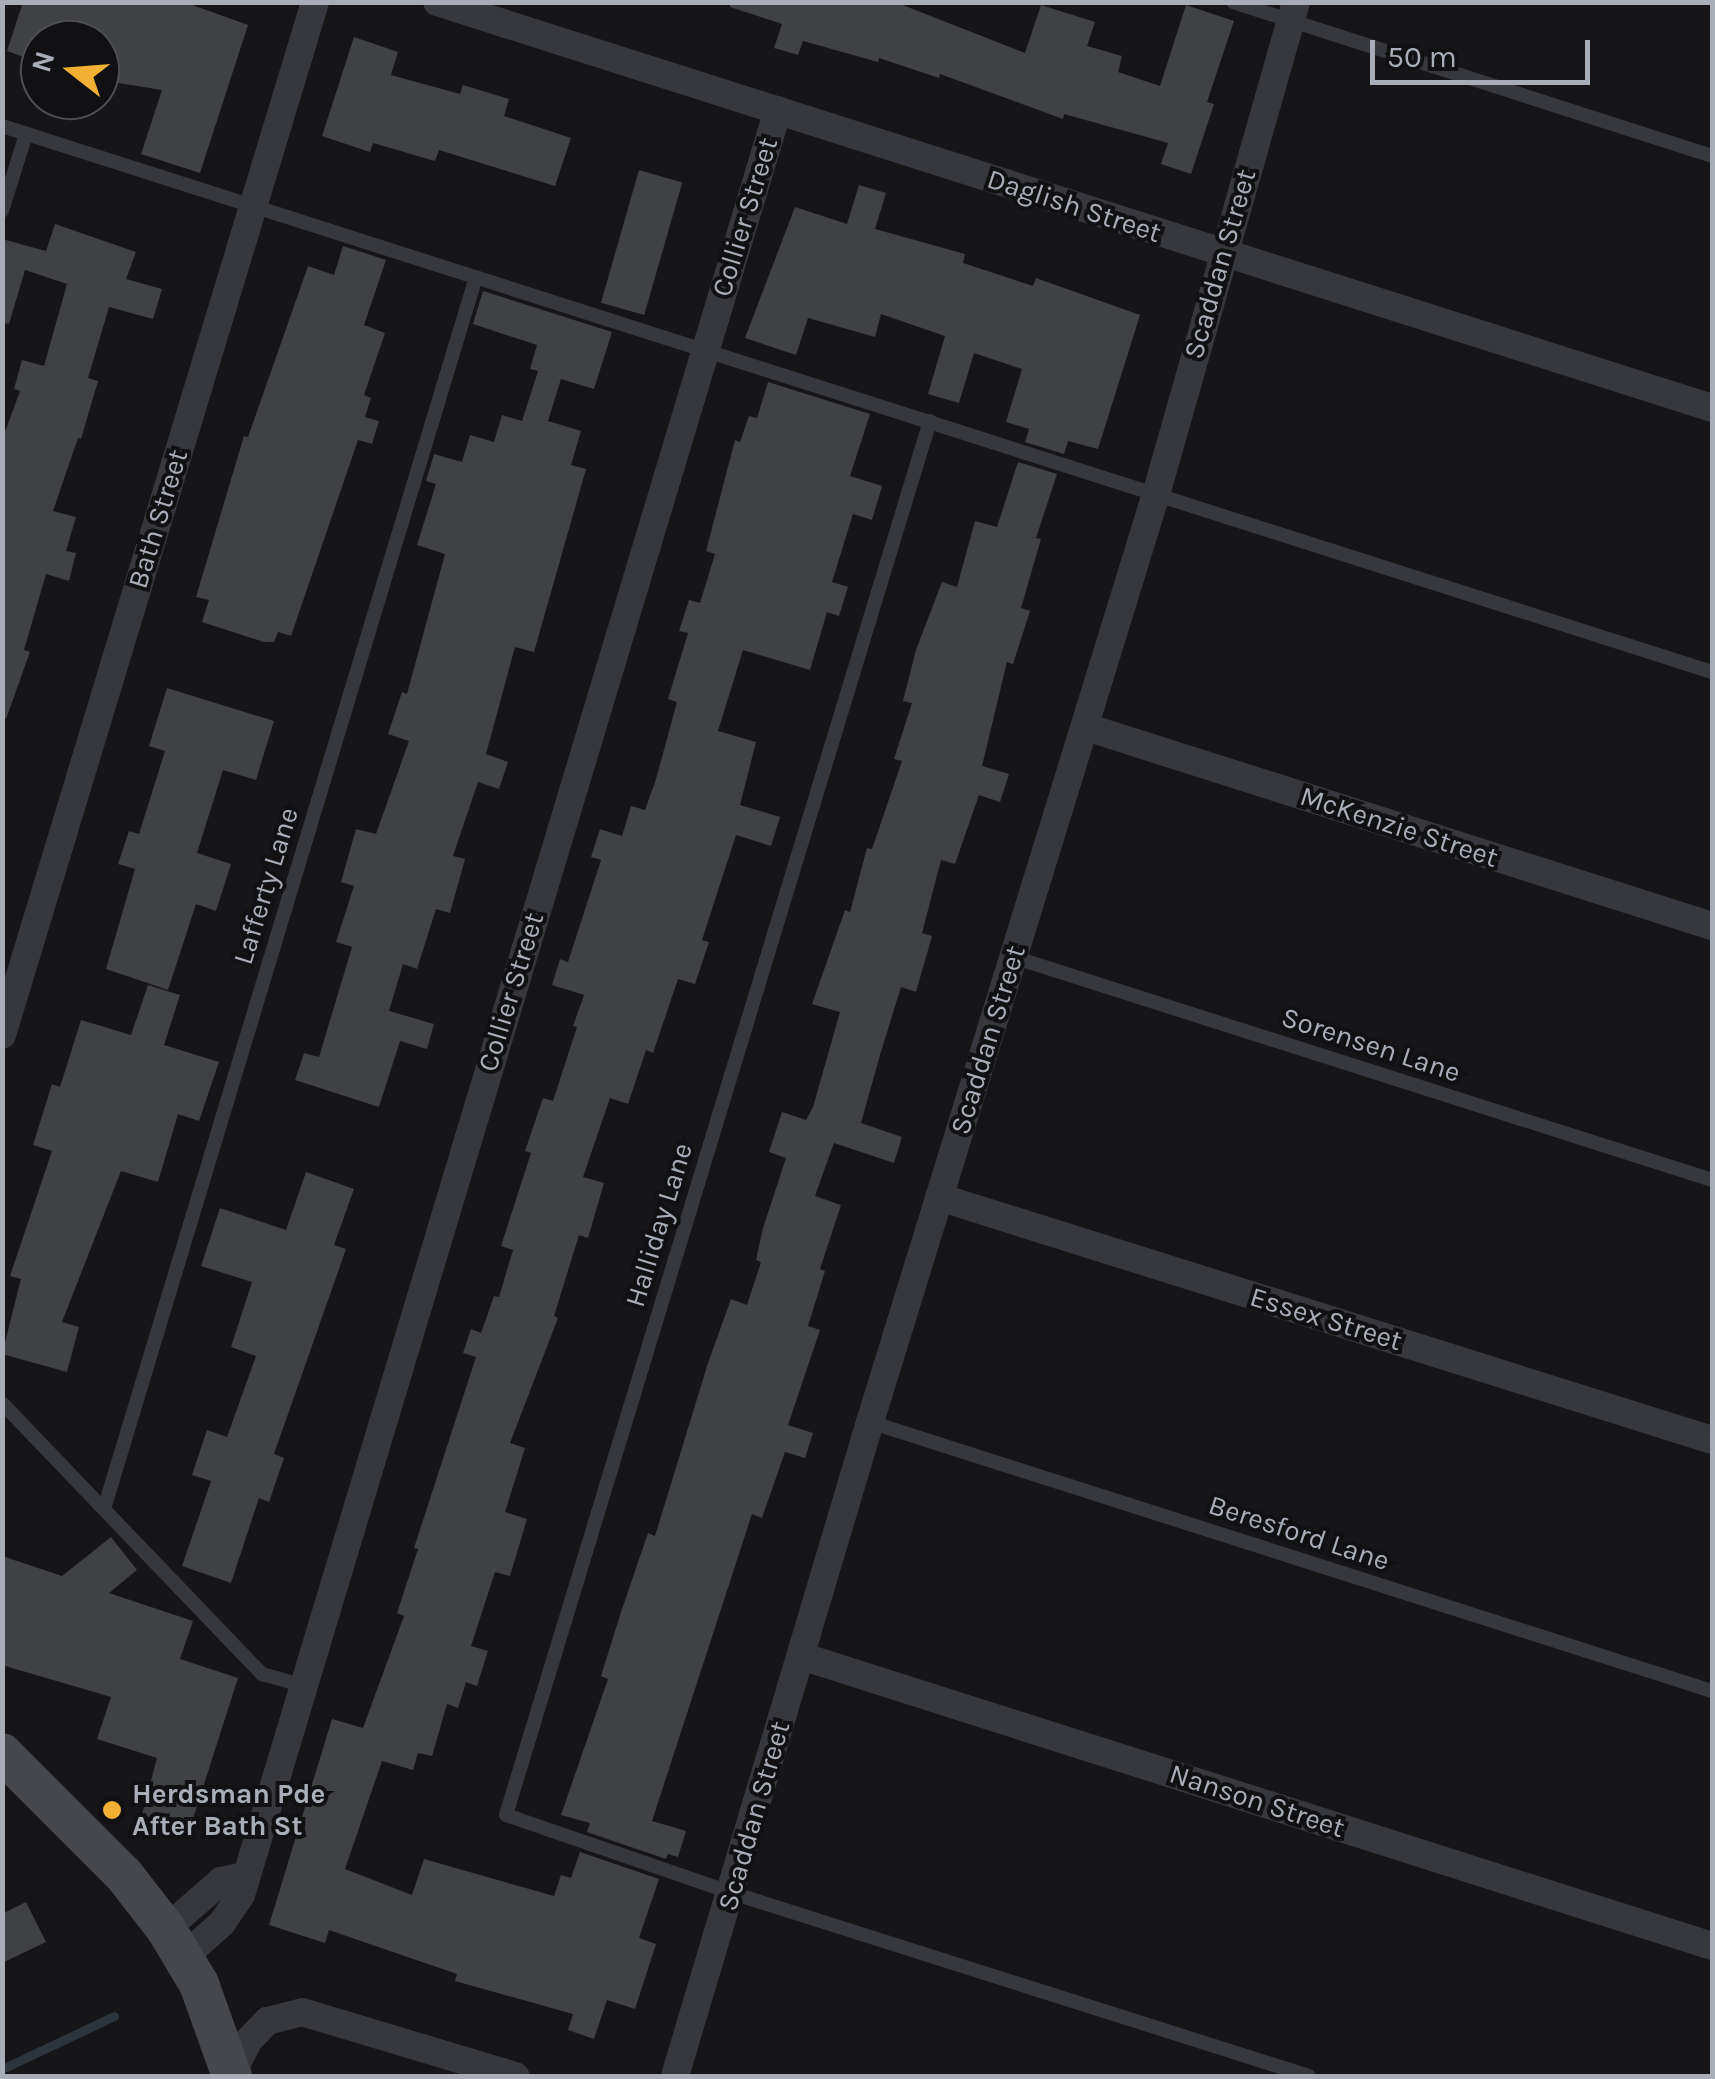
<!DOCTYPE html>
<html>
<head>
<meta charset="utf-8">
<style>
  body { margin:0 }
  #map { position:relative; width:1715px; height:2079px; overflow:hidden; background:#161618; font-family:Karla,sans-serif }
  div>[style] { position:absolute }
  .stream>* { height:9px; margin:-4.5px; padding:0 4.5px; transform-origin:4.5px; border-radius:4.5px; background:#2c353c }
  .building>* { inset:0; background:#404145; transform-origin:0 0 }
  .service>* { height:14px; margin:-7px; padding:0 7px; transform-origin:7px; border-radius:7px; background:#37383d }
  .minor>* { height:28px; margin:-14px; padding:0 14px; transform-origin:14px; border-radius:14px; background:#37383d }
  .secondary>* { height:40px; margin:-20px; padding:0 20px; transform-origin:20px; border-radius:20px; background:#45474d }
  .dots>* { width:28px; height:28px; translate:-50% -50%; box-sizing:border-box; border:5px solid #111113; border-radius:50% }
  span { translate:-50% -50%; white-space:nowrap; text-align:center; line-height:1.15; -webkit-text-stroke:8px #111113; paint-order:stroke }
  .street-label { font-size:28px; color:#a8adb8 }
  .poi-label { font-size:28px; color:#a8adb8; font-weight:700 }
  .left { translate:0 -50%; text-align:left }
  .frame { position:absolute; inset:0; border:5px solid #a8adb8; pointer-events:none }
  .north { position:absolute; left:20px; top:20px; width:100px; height:100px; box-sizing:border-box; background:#111113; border:2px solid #4d4f55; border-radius:50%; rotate:287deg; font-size:28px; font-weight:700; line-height:40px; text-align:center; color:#a8adb8 }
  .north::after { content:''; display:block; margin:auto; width:35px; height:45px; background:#f2b134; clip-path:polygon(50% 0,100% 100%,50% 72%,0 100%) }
  .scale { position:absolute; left:1370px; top:40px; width:220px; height:45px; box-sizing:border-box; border:5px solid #a8adb8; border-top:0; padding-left:12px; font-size:30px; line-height:35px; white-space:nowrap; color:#a8adb8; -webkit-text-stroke:8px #111113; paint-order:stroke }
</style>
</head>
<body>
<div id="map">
  <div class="stream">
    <div style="left:2px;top:2069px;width:124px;rotate:-25.3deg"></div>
  </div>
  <div class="building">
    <div style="clip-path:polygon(23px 2px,184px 2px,248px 25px,200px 173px,141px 154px,162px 90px,100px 80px,100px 40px,40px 40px,35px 61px,7px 51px)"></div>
    <div style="clip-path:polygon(730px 2px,895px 2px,1025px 53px,1041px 5px,1095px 22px,1087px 46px,1122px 56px,1118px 72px,1160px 86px,1186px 5px,1234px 21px,1207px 102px,1214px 104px,1191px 174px,1161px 164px,1168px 143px,1064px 114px,1063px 119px,940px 74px,939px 78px,879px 58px,878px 62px,803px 41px,798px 55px,774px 48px,782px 24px,730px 7px)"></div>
    <div style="clip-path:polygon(354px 37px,398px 52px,391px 75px,460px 94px,463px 85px,509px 99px,504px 116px,571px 138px,555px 186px,439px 150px,435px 161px,373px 143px,370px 152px,322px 136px)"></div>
    <div style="left:639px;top:170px;width:45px;height:138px;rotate:16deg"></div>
    <div style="clip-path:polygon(859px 185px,886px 193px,875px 229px,965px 254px,963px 263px,1033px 286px,1036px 278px,1140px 315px,1098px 449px,1068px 441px,1064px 454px,1025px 442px,1029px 429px,1006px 422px,1022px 369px,974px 353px,959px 403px,928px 394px,945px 336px,881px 314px,875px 337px,808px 318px,796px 355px,745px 338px,795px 207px,847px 224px)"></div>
    <div style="clip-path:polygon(55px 224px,136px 252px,126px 279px,162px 289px,153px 319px,109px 307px,88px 378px,98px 381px,81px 439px,78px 438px,53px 511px,76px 517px,66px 551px,76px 553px,69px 581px,46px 574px,24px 650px,30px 652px,6px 719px,2px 719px,2px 440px,20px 391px,14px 389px,22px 360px,44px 366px,67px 284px,25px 270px,9px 324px,2px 323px,2px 239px,46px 251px)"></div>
    <div style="clip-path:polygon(343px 246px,386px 260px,364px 325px,385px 333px,364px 395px,371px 398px,365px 417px,379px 421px,372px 444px,358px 440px,291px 636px,278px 632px,274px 642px,264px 642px,202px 622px,209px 600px,196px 597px,244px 436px,248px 437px,308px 266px,334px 275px)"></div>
    <div style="clip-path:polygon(483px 291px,612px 332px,594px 389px,561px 379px,548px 421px,581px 431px,571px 465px,586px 469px,534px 652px,515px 647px,486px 754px,508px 762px,499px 789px,478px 782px,453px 856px,465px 859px,450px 913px,436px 909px,417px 969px,403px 964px,389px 1011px,434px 1024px,427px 1049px,400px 1041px,379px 1107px,295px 1080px,304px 1053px,319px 1057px,352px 947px,336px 942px,354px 886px,341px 882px,356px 829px,376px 834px,409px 741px,388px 734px,402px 692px,407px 694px,445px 554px,417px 545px,436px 484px,426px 481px,434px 454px,462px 462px,470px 435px,494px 442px,502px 415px,522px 421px,538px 371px,530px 369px,537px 345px,473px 324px)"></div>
    <div style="clip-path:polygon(768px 382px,870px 414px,850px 476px,882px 486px,872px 520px,853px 514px,832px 582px,848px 587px,839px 616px,827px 612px,810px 670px,743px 650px,718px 731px,756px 742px,740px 805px,780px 817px,771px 846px,736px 835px,702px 940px,709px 942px,695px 984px,678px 979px,653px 1053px,646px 1050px,628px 1104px,610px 1098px,583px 1177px,604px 1183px,588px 1238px,579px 1235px,554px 1316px,558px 1318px,510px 1443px,525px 1448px,505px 1512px,527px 1519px,510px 1576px,495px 1572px,471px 1646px,488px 1651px,477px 1686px,466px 1682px,458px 1708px,447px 1704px,432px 1756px,418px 1753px,413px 1770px,382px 1761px,345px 1869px,412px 1895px,424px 1859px,554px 1896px,561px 1875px,571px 1878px,580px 1852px,659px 1879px,639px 1938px,656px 1944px,635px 2009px,607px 2000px,594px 2039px,568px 2030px,573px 2014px,455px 1981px,457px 1974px,329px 1930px,325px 1943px,269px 1925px,332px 1719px,363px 1728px,404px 1616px,397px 1613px,418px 1549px,414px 1548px,476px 1357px,463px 1353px,471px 1329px,481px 1333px,494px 1296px,499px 1297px,513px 1250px,501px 1246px,531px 1153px,525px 1151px,543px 1098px,553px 1101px,577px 1027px,573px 1026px,584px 995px,552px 985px,560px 959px,568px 962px,601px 860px,591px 857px,600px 829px,622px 836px,631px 806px,645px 810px,656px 779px,677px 702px,668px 699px,688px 633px,679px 631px,689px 600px,700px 603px,715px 554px,706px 551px,735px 440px,740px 442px,749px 416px,757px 418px)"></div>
    <div style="clip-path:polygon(1018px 462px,1057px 474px,1036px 538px,1041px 539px,1021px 608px,1030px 611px,1013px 664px,1007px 662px,982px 766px,1009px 774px,1000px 802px,979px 795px,955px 864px,941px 860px,922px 933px,932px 936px,916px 992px,901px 987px,880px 1055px,861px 1123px,902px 1137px,894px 1163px,834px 1143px,815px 1196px,841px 1205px,820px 1269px,825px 1271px,808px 1326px,820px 1330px,788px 1425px,813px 1433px,805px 1458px,785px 1452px,762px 1518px,752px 1514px,652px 1821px,686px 1831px,678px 1857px,668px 1854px,666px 1859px,587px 1832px,590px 1823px,561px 1815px,608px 1679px,601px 1676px,621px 1612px,648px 1533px,655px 1536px,708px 1363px,731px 1299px,747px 1305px,761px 1262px,756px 1260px,763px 1228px,786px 1158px,769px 1152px,782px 1112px,806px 1120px,813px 1107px,840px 1012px,812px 1004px,845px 910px,850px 912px,867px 848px,872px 849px,902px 761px,894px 759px,912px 703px,903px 701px,916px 650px,942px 582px,957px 587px,975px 521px,997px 527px)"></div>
    <div style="clip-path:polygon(167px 688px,274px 721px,256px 780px,223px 770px,197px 853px,231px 864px,216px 911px,196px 904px,168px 990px,106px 969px,135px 869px,118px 864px,129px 831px,139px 834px,165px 751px,149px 746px)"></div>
    <div style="clip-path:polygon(148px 985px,180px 995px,164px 1045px,219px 1062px,199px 1121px,178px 1114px,158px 1182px,121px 1171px,62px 1322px,79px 1327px,67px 1372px,2px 1354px,21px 1279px,10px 1276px,52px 1151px,33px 1145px,52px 1084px,60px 1087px,81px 1020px,131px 1035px)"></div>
    <div style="clip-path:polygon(306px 1172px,354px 1189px,334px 1245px,346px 1249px,274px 1454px,284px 1458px,269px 1502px,259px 1498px,231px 1583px,182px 1566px,211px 1481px,192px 1475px,207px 1430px,227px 1437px,256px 1356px,231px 1347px,252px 1282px,201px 1266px,220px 1208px,286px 1230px)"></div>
    <div style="clip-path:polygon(111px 1537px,137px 1570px,109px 1593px,193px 1621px,180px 1659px,238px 1678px,190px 1828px,142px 1815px,157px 1758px,97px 1739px,111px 1697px,2px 1665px,2px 1556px,62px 1576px)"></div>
    <div style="clip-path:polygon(26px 1902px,46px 1942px,2px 1963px,2px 1914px)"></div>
  </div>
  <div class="service">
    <div style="left:1233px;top:2px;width:503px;rotate:17.82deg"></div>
    <div style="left:2px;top:126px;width:1795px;rotate:17.71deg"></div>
    <div style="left:2px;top:211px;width:81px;rotate:-72.7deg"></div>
    <div style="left:930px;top:421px;width:1457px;rotate:106.92deg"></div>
    <div style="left:506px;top:1815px;width:239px;rotate:19deg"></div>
    <div style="left:732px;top:1893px;width:605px;rotate:17.6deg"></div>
    <div style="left:1013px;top:957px;width:734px;rotate:17.69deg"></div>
    <div style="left:2px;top:1403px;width:376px;rotate:46.2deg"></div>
    <div style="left:262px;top:1674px;width:41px;rotate:15.4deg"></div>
    <div style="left:870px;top:1422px;width:884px;rotate:17.72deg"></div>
    <div style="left:104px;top:1509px;width:1287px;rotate:-73.2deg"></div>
  </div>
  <div class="minor">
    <div style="left:437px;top:2px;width:1338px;rotate:17.66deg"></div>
    <div style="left:1086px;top:727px;width:657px;rotate:17.64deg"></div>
    <div style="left:2px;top:1035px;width:1079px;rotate:-73.14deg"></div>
    <div style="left:939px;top:1197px;width:810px;rotate:17.45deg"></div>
    <div style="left:801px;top:1656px;width:956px;rotate:17.66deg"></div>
    <div style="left:166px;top:1929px;width:73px;rotate:-41.1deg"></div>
    <div style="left:221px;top:1881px;width:25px;rotate:-12deg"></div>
    <div style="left:184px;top:1957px;width:51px;rotate:-41.8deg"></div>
    <div style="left:222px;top:1923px;width:34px;rotate:-56deg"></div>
    <div style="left:241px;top:1895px;width:1864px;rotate:-73.26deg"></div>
    <div style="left:232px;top:2073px;width:36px;rotate:-63deg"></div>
    <div style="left:248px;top:2041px;width:28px;rotate:-46deg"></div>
    <div style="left:267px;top:2021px;width:36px;rotate:-14deg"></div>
    <div style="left:302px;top:2012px;width:223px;rotate:16.7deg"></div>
    <div style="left:675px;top:2076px;width:682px;rotate:-73.4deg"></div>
    <div style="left:870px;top:1422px;width:974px;rotate:-72.87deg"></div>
    <div style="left:1157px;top:491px;width:508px;rotate:-74.13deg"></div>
  </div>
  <div class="secondary">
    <div style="left:2px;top:1753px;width:173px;rotate:45deg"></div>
    <div style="left:124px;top:1875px;width:68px;rotate:52.1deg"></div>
    <div style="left:166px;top:1929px;width:64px;rotate:59deg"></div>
    <div style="left:199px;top:1984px;width:98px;rotate:70.3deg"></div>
  </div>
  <div class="dots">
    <div style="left:112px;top:1810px;background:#f2b134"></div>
  </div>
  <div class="street-label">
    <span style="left:1074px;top:206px;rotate:18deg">Daglish Street</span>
    <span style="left:745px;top:217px;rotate:-73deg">Collier Street</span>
    <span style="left:1220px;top:264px;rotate:-74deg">Scaddan Street</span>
    <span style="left:158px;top:519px;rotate:-73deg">Bath Street</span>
    <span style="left:1399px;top:827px;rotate:18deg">McKenzie Street</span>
    <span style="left:266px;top:886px;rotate:-73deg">Lafferty Lane</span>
    <span style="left:511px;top:992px;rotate:-73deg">Collier Street</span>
    <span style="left:988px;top:1040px;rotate:-73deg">Scaddan Street</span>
    <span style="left:1371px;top:1045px;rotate:18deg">Sorensen Lane</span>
    <span style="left:659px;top:1225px;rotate:-73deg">Halliday Lane</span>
    <span style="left:1326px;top:1319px;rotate:17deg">Essex Street</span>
    <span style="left:1299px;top:1533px;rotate:18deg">Beresford Lane</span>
    <span style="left:1257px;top:1801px;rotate:18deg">Nanson Street</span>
    <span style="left:754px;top:1816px;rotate:-74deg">Scaddan Street</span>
  </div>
  <div class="poi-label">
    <span class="left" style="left:132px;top:1810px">Herdsman Pde<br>After Bath St</span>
  </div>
  <div class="frame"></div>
  <div class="north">N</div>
  <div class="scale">50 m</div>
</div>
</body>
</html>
